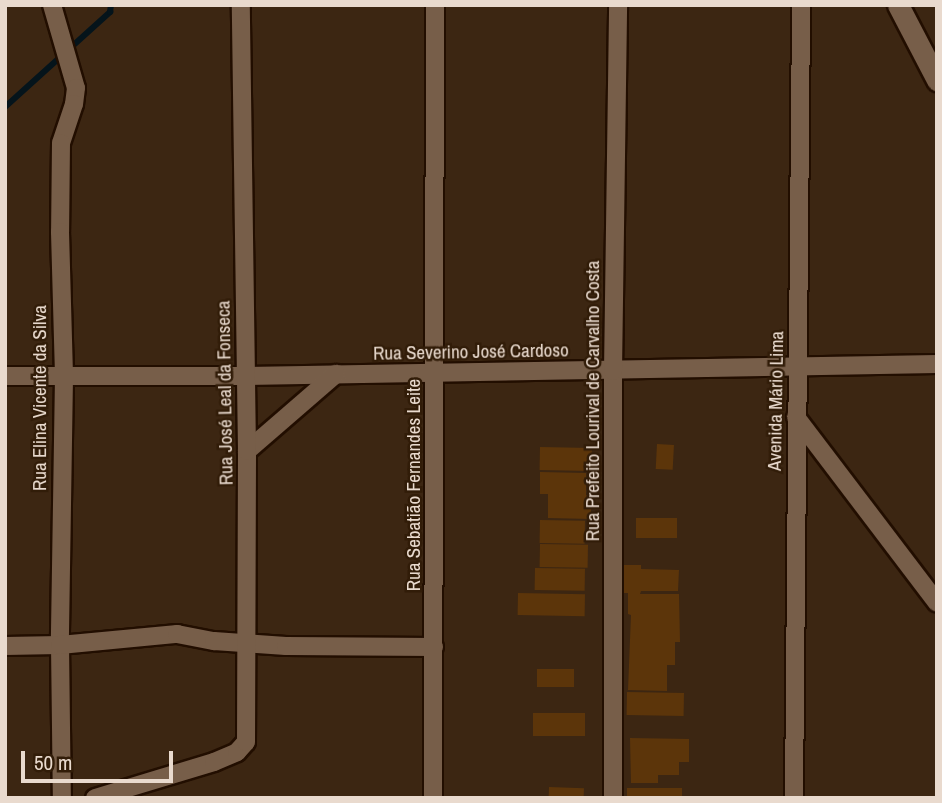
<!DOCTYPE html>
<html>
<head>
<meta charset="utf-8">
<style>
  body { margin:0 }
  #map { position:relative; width:942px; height:803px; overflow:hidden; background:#3c2612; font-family:"Archivo Narrow",sans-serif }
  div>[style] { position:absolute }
  .stream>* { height:6px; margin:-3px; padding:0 3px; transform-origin:3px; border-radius:3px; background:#05141b }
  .building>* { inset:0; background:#5c350a; transform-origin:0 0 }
  .roads { filter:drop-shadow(2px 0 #220e00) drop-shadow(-2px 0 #220e00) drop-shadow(0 2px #220e00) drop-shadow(0 -2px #220e00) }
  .street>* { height:18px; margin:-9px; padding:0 9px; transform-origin:9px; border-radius:9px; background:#775e49 }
  .secondary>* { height:21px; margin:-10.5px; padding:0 10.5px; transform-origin:10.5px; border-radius:10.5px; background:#775e49 }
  span { translate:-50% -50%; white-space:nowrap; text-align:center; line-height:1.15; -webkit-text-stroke:5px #311c08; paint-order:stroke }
  .street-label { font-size:19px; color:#e9dace }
  .frame { position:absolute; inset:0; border:7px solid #e9dace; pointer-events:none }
  .scale { position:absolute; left:21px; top:751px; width:152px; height:32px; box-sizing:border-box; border:4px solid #e9dace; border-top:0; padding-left:9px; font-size:21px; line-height:24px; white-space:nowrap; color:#e9dace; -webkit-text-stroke:5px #311c08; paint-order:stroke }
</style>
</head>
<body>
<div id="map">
  <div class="stream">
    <div style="left:5px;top:107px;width:142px;rotate:-42.1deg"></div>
    <div style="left:110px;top:12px;width:7px;rotate:-82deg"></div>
  </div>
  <div class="building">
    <div style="left:657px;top:444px;width:17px;height:25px;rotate:3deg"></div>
    <div style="left:540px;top:447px;width:52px;height:23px;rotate:1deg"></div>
    <div style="clip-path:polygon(540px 472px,586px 473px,586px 495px,591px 495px,591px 519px,548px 518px,548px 494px,540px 494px)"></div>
    <div style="left:636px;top:518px;width:41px;height:20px"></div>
    <div style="left:540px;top:520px;width:45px;height:23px;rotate:1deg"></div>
    <div style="left:540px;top:544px;width:48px;height:23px;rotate:1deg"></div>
    <div style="clip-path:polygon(622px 565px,641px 565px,641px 569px,679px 570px,678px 591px,641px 591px,640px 594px,679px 594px,680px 642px,675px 642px,675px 665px,667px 665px,667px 691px,628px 690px,631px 615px,628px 614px,628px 593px,621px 593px)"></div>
    <div style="left:535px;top:568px;width:50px;height:22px;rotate:1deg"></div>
    <div style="left:518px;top:593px;width:67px;height:22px;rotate:1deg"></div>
    <div style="left:537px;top:669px;width:37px;height:18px"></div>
    <div style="left:627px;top:692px;width:57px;height:23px;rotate:1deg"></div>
    <div style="left:533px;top:713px;width:52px;height:23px"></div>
    <div style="clip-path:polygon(630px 738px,689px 739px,689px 762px,679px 762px,679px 775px,658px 775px,658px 783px,631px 783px)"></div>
    <div style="left:549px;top:787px;width:35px;height:11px;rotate:2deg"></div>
    <div style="left:627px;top:788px;width:55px;height:10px"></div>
  </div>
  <div class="roads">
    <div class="street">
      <div style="left:52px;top:5px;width:86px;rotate:73.9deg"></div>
      <div style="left:76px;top:88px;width:16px;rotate:97deg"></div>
      <div style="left:74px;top:104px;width:41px;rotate:108.4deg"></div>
      <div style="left:61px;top:143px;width:89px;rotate:90.6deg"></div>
      <div style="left:60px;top:232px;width:145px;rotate:88.4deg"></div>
      <div style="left:64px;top:377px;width:268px;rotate:90.9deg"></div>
      <div style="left:60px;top:645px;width:153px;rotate:89.3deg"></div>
      <div style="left:5px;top:376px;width:241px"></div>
      <div style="left:246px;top:376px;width:691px;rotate:-0.99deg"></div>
      <div style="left:796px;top:417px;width:233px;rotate:52.8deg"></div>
      <div style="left:247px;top:451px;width:118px;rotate:-40.9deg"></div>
      <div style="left:5px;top:646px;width:55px;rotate:-1deg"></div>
      <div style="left:60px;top:645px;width:118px;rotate:-5.4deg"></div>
      <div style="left:177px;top:634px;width:38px;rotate:11deg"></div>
      <div style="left:214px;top:641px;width:72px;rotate:4deg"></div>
      <div style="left:286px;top:646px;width:148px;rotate:0.4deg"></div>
      <div style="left:95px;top:798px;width:124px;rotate:-16.8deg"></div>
      <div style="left:214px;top:762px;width:25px;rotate:-23deg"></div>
      <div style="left:237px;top:752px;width:13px;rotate:-48deg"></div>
      <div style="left:246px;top:742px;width:291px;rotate:-89.8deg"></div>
      <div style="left:247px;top:451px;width:446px;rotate:-90.8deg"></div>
      <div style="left:433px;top:798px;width:793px;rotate:-89.86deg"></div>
      <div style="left:613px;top:798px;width:427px;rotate:-90deg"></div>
      <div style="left:613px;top:371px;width:366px;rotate:-89.2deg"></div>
      <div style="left:794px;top:798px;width:793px;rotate:-89.49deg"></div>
    </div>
    <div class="secondary">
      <div style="left:898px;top:5px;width:85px;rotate:62.5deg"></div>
    </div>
  </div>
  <div class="street-label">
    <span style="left:471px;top:352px;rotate:-1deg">Rua Severino José Cardoso</span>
    <span style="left:225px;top:393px;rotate:-91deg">Rua José Leal da Fonseca</span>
    <span style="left:40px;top:398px;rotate:-90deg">Rua Elina Vicente da Silva</span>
    <span style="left:593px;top:401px;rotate:-90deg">Rua Prefeito Lourival de Carvalho Costa</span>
    <span style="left:776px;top:401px;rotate:-89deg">Avenida Mário Lima</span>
    <span style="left:414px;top:485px;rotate:-90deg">Rua Sebatião Fernandes Leite</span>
  </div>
  <div class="frame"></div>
  <div class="scale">50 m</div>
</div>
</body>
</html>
